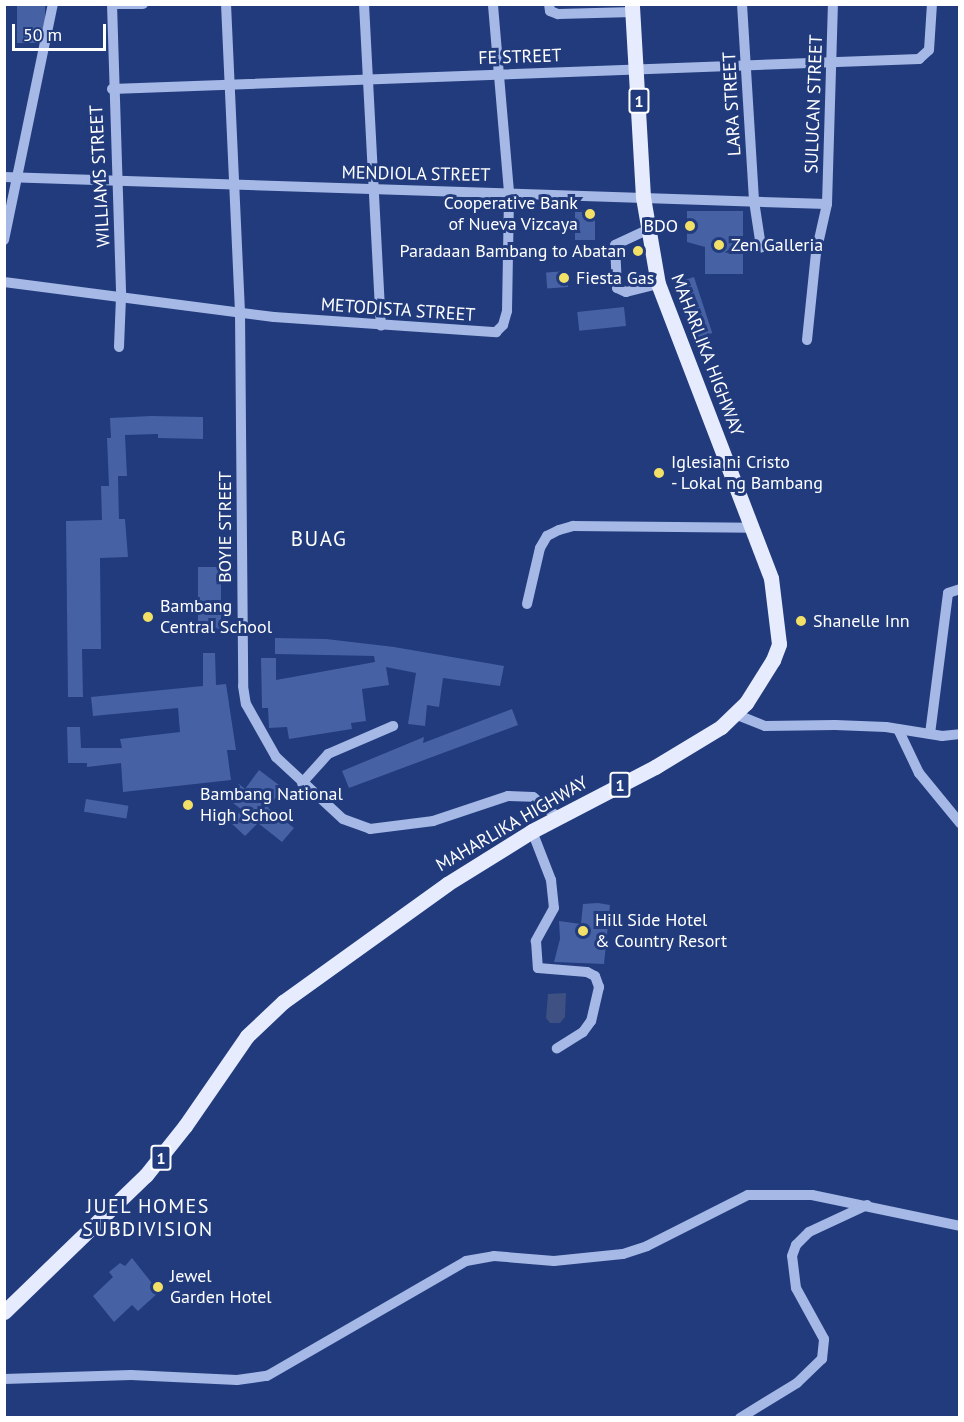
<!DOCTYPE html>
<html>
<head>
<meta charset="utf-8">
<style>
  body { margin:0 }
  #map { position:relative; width:964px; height:1422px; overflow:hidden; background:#213b7d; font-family:"PT Sans",sans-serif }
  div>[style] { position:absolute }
  .water>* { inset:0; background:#3f5183 }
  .building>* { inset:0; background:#4661a4; transform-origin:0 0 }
  .minor>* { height:10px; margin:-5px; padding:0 5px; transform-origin:5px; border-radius:5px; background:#a5b8e6 }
  .major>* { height:15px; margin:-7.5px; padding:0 7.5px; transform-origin:7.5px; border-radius:7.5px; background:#e6ebfd }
  .dots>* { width:16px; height:16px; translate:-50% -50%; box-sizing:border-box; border:3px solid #213b7d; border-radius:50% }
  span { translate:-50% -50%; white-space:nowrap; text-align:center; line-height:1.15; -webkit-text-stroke:6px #213b7d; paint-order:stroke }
  .shield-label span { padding:2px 4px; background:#213b7d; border:2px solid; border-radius:4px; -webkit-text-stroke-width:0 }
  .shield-label { font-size:16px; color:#fff; font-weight:700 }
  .street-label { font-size:18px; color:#fff }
  .poi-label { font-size:18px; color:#fff }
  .right { translate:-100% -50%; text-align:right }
  .left { translate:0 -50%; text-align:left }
  .neighbourhood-label { font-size:20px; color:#fff; letter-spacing:1.5px }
  .quarter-label { font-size:21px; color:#fff; letter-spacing:1.5px }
  .frame { position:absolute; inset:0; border:6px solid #fff; pointer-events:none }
  .scale { position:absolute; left:12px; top:24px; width:94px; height:27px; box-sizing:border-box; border:3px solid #fff; border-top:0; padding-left:8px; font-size:18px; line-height:21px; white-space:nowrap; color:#fff; -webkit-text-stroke:4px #213b7d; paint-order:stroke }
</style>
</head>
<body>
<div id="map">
  <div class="water">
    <div style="clip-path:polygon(566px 993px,565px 1017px,560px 1023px,550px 1023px,546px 1018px,548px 994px)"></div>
  </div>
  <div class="building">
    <div style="left:17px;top:4px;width:28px;height:39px"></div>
    <div style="left:575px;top:210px;width:20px;height:30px"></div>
    <div style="clip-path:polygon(687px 211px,743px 211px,743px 274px,705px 274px,705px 247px,687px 242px)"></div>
    <div style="left:567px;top:271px;width:16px;height:21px;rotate:86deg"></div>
    <div style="left:694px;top:277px;width:59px;height:20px;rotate:72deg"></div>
    <div style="left:624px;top:307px;width:19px;height:47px;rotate:84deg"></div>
    <div style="clip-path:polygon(151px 416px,203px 417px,203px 439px,158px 438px,158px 434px,125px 435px,127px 476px,118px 476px,119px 519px,125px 519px,128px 557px,100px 558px,101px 649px,82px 649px,83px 697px,68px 697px,66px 521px,102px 520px,101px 486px,109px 486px,107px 438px,111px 438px,110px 418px)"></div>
    <div style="left:198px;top:567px;width:23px;height:62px"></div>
    <div style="clip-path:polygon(275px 638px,326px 639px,394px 647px,504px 666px,500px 686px,443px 678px,439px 707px,427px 705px,425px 726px,408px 724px,416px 673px,386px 667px,389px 685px,362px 689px,366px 721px,351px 723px,352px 729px,289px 739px,287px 727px,269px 728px,268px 708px,262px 708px,261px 658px,276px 658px,276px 680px,375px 662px,374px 656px,275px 654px)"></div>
    <div style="clip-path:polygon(203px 653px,215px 653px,216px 685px,226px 684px,236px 750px,227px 750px,231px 780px,123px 792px,121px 763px,87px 767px,87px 763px,68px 763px,67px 727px,80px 727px,81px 748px,122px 748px,120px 739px,180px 732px,178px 708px,93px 716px,91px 697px,203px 686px)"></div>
    <div style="clip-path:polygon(512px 709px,518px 725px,349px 788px,342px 771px,424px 737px,423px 743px)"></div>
    <div style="clip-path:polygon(259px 770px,283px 788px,268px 808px,294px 828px,282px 842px,258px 823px,245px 836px,230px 822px,242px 810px,228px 799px,239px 784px,245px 789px)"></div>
    <div style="left:86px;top:799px;width:43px;height:13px;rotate:9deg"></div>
    <div style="clip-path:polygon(598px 903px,610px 905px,604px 964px,554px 962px,560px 939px,559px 921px,581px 924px,583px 904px)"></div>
    <div style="clip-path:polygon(132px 1258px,159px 1292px,138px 1311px,132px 1305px,114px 1322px,93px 1296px,113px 1277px,109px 1272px,120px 1263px,125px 1266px)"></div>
  </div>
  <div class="minor">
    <div style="left:112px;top:4px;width:293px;rotate:88.2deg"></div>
    <div style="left:121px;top:297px;width:50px;rotate:92.3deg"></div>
    <div style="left:113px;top:4px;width:30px"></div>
    <div style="left:226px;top:4px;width:309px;rotate:87.4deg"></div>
    <div style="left:240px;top:313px;width:373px;rotate:89.5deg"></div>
    <div style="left:243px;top:686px;width:18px;rotate:81deg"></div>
    <div style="left:246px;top:704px;width:61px;rotate:60.5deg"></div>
    <div style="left:276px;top:757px;width:91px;rotate:42.8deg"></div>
    <div style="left:343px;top:819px;width:29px;rotate:20deg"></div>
    <div style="left:370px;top:829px;width:64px;rotate:-7.2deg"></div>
    <div style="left:433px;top:821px;width:79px;rotate:-18.4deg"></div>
    <div style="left:508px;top:796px;width:25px;rotate:2deg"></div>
    <div style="left:533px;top:797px;width:32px;rotate:39deg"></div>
    <div style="left:364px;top:4px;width:322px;rotate:87deg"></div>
    <div style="left:549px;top:4px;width:7px;rotate:82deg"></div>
    <div style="left:550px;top:11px;width:9px;rotate:21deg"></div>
    <div style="left:558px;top:14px;width:75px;rotate:-1.5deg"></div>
    <div style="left:742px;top:4px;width:197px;rotate:86.5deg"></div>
    <div style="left:754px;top:201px;width:47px;rotate:81.3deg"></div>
    <div style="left:112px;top:89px;width:808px;rotate:-2.13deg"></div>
    <div style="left:919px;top:59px;width:13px;rotate:-42deg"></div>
    <div style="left:929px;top:50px;width:46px;rotate:-86.3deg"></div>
    <div style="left:4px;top:177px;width:823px;rotate:1.88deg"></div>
    <div style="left:647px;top:230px;width:35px;rotate:155deg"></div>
    <div style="left:615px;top:245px;width:43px;rotate:87.3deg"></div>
    <div style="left:617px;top:288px;width:10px;rotate:24deg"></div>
    <div style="left:626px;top:292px;width:33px;rotate:-14deg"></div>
    <div style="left:4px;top:240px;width:241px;rotate:-78.3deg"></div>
    <div style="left:4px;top:282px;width:272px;rotate:7.4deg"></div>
    <div style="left:274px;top:317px;width:223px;rotate:3.9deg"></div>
    <div style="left:496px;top:332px;width:10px;rotate:-45deg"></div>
    <div style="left:503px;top:325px;width:15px;rotate:-74deg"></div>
    <div style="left:507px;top:311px;width:119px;rotate:-89deg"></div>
    <div style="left:509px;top:192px;width:189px;rotate:-94.9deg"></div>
    <div style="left:807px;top:340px;width:87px;rotate:-84.1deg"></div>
    <div style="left:816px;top:253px;width:50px;rotate:-77.3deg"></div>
    <div style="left:827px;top:204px;width:200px;rotate:-88.3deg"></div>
    <div style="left:527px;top:604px;width:57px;rotate:-76.9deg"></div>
    <div style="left:540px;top:548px;width:14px;rotate:-60deg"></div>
    <div style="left:547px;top:536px;width:13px;rotate:-27deg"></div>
    <div style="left:559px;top:530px;width:15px;rotate:-16deg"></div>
    <div style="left:573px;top:526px;width:179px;rotate:0.6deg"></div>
    <div style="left:735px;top:714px;width:32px;rotate:22deg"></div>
    <div style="left:765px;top:726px;width:70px;rotate:-0.8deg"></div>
    <div style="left:835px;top:725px;width:51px;rotate:2.2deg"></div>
    <div style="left:886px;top:727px;width:57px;rotate:9.1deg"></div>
    <div style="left:942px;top:736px;width:18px;rotate:-6deg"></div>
    <div style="left:898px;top:729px;width:49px;rotate:64.5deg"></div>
    <div style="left:919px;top:773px;width:65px;rotate:50.6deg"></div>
    <div style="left:930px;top:734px;width:142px;rotate:-82.7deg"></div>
    <div style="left:948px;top:593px;width:13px;rotate:-18deg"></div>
    <div style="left:302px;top:783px;width:39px;rotate:-48deg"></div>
    <div style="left:328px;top:754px;width:71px;rotate:-23.3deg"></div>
    <div style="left:532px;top:831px;width:53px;rotate:68.8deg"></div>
    <div style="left:551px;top:880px;width:28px;rotate:84deg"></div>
    <div style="left:554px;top:908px;width:38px;rotate:119deg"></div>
    <div style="left:536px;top:941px;width:27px;rotate:86deg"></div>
    <div style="left:538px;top:968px;width:49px;rotate:4.7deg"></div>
    <div style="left:587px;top:972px;width:9px;rotate:27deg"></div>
    <div style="left:595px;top:976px;width:12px;rotate:70deg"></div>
    <div style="left:599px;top:987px;width:35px;rotate:103deg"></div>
    <div style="left:591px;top:1021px;width:14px;rotate:126deg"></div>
    <div style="left:583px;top:1032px;width:31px;rotate:148deg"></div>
    <div style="left:4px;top:1379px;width:127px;rotate:-1.8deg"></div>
    <div style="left:131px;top:1375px;width:106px;rotate:2.7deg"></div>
    <div style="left:237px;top:1380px;width:30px;rotate:-8deg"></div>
    <div style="left:267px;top:1376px;width:230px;rotate:-30deg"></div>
    <div style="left:466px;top:1261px;width:28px;rotate:-10deg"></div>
    <div style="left:494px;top:1256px;width:60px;rotate:4.8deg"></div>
    <div style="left:554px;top:1261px;width:69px;rotate:-5.8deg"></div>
    <div style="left:623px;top:1254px;width:25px;rotate:-18deg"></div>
    <div style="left:647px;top:1246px;width:113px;rotate:-26.8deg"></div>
    <div style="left:748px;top:1195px;width:64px"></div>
    <div style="left:812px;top:1195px;width:151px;rotate:11.8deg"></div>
    <div style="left:740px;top:1418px;width:67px;rotate:-31.6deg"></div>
    <div style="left:797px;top:1383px;width:35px;rotate:-44deg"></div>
    <div style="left:822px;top:1359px;width:20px;rotate:-84deg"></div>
    <div style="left:824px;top:1339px;width:58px;rotate:-118.8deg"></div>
    <div style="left:796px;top:1288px;width:32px;rotate:-97deg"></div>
    <div style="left:792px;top:1256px;width:12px;rotate:-70deg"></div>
    <div style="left:796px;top:1245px;width:18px;rotate:-45deg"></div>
    <div style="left:809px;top:1232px;width:64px;rotate:-25deg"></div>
  </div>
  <div class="major">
    <div style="left:4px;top:1312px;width:197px;rotate:-44deg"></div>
    <div style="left:146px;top:1175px;width:63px;rotate:-51.5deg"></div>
    <div style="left:185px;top:1126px;width:109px;rotate:-55.4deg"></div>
    <div style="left:247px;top:1036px;width:50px;rotate:-43.4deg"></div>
    <div style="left:283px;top:1002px;width:202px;rotate:-35.7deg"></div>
    <div style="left:447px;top:884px;width:100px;rotate:-31.9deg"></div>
    <div style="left:532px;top:831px;width:139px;rotate:-27.5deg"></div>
    <div style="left:655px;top:767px;width:77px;rotate:-31.2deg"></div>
    <div style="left:721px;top:727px;width:35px;rotate:-44deg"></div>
    <div style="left:746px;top:703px;width:51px;rotate:-57.9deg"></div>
    <div style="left:773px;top:660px;width:17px;rotate:-69deg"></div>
    <div style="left:779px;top:644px;width:66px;rotate:-96.9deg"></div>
    <div style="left:771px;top:578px;width:315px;rotate:-111deg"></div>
    <div style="left:658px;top:284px;width:88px;rotate:-99.8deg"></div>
    <div style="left:643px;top:197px;width:193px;rotate:-93.3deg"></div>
  </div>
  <div class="dots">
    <div style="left:590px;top:214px;background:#f3e067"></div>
    <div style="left:690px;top:226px;background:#f3e067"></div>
    <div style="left:719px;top:245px;background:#f3e067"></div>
    <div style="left:638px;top:251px;background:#f3e067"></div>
    <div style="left:564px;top:278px;background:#f3e067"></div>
    <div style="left:659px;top:473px;background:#f3e067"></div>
    <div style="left:148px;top:617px;background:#f3e067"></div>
    <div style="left:801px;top:621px;background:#f3e067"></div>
    <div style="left:188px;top:805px;background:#f3e067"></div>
    <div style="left:583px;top:931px;background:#f3e067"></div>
    <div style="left:158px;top:1287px;background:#f3e067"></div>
  </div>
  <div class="shield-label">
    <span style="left:639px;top:101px">1</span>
    <span style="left:620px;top:785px">1</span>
    <span style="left:161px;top:1158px">1</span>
  </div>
  <div class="street-label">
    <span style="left:520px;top:57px;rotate:-2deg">FE STREET</span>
    <span style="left:732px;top:104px;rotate:-93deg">LARA STREET</span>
    <span style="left:814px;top:104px;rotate:-88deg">SULUCAN STREET</span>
    <span style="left:416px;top:174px;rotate:1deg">MENDIOLA STREET</span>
    <span style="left:100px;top:176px;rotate:-93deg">WILLIAMS STREET</span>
    <span style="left:398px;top:310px;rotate:4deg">METODISTA STREET</span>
    <span style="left:707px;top:355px;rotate:69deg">MAHARLIKA HIGHWAY</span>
    <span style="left:225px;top:527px;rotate:-90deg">BOYIE STREET</span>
    <span style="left:512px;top:824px;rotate:-30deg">MAHARLIKA HIGHWAY</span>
  </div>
  <div class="poi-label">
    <span class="right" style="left:578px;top:214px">Cooperative Bank<br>of Nueva Vizcaya</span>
    <span class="right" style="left:678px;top:226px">BDO</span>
    <span class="left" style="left:731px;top:245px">Zen Galleria</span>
    <span class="right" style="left:626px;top:251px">Paradaan Bambang to Abatan</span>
    <span class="left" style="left:576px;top:278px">Fiesta Gas</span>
    <span class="left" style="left:671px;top:473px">Iglesia ni Cristo<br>- Lokal ng Bambang</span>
    <span class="left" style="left:160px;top:617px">Bambang<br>Central School</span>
    <span class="left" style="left:813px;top:621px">Shanelle Inn</span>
    <span class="left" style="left:200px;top:805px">Bambang National<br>High School</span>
    <span class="left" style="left:595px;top:931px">Hill Side Hotel<br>&amp; Country Resort</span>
    <span class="left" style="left:170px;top:1287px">Jewel<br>Garden Hotel</span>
  </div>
  <div class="neighbourhood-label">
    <span style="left:148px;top:1218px">JUEL HOMES<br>SUBDIVISION</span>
  </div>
  <div class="quarter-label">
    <span style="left:319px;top:539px">BUAG</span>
  </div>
  <div class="frame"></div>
  <div class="scale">50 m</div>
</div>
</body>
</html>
